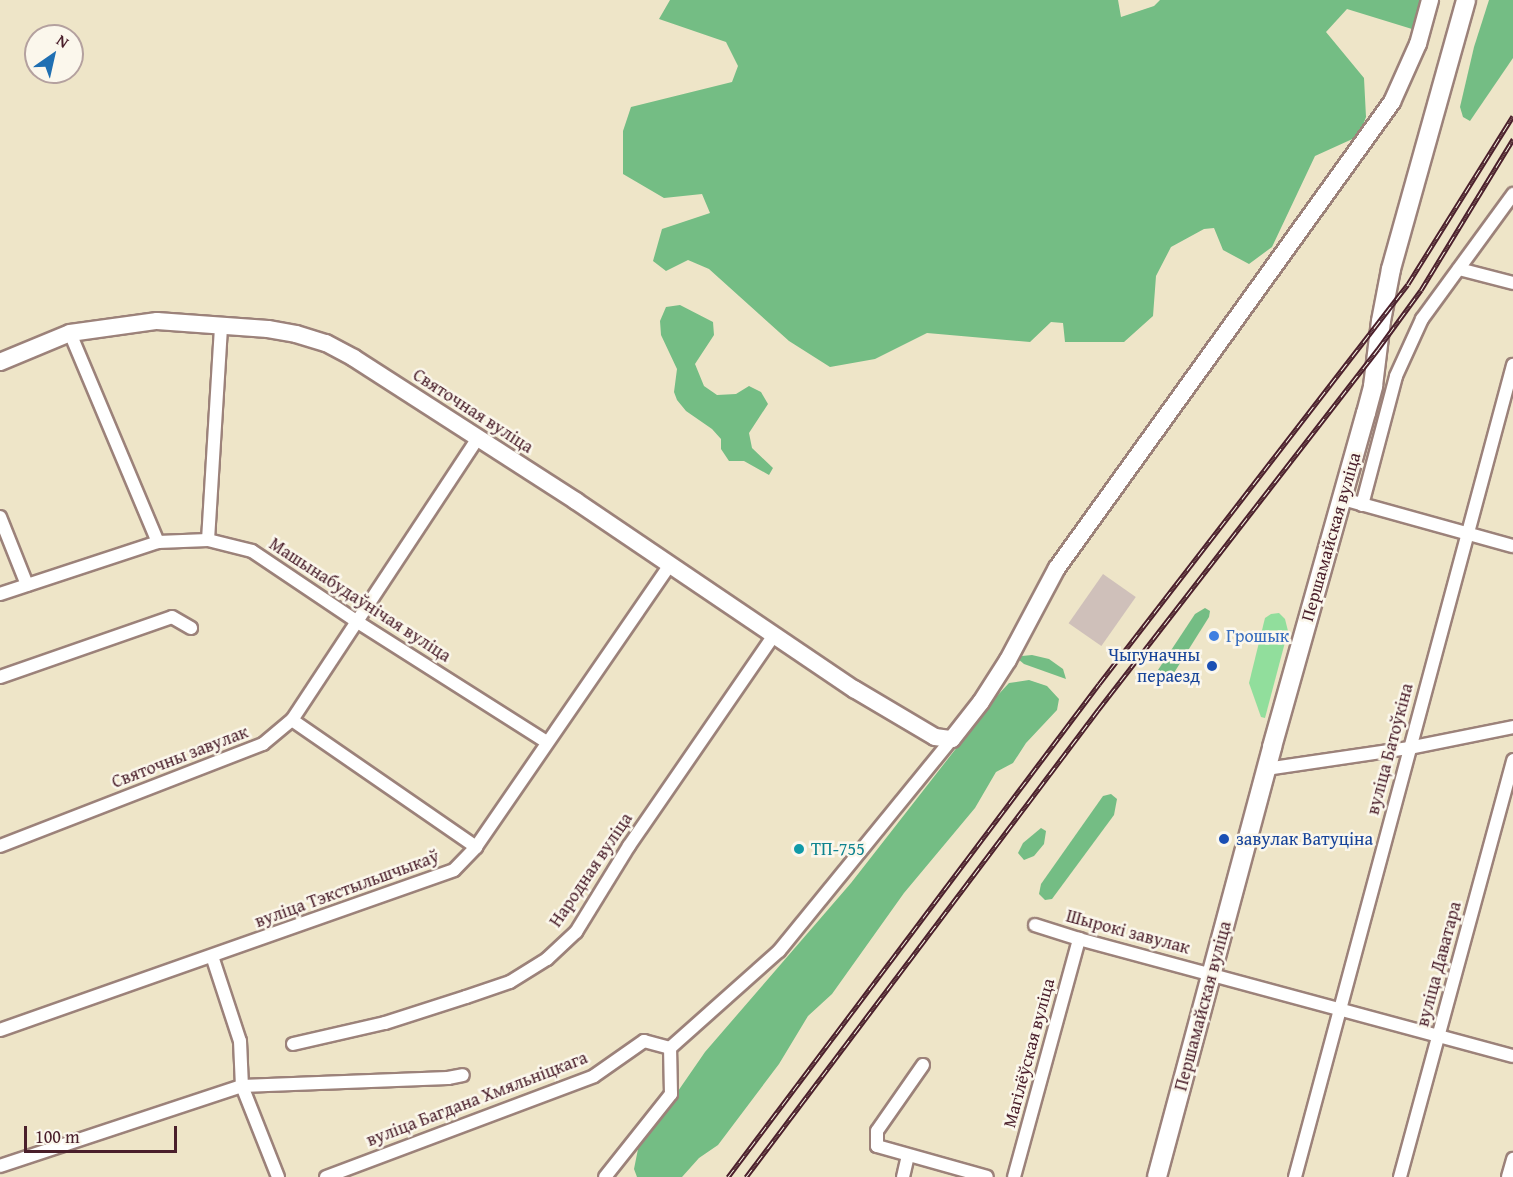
<!DOCTYPE html>
<html>
<head>
<meta charset="utf-8">
<style>
  body { margin:0 }
  #map { position:relative; width:1513px; height:1177px; overflow:hidden; background:#eee5c8; font-family:"Gentium Book Plus",serif }
  div>[style] { position:absolute }
  .industrial>* { inset:0; background:#cfc0ba; transform-origin:0 0 }
  .green>* { inset:0; background:#91de9c }
  .forest>* { inset:0; background:#74bd84 }
  .roads { filter:drop-shadow(2px 0 #9c827a) drop-shadow(-2px 0 #9c827a) drop-shadow(0 2px #9c827a) drop-shadow(0 -2px #9c827a) }
  .street>* { height:12px; margin:-6px; padding:0 6px; transform-origin:6px; border-radius:6px; background:#fff }
  .secondary>* { height:16px; margin:-8px; padding:0 8px; transform-origin:8px; border-radius:8px; background:#fff }
  .primary>* { height:18px; margin:-9px; padding:0 9px; transform-origin:9px; border-radius:9px; background:#fff }
  .rail>* { height:5px; margin-top:-2.5px; transform-origin:0; background:repeating-linear-gradient(90deg,#fbf7ec 0 9px,#4a1f2b 0 18px); box-sizing:border-box; border-block:2px solid #4a1f2b }
  .dots>* { width:16px; height:16px; translate:-50% -50%; box-sizing:border-box; border:3px solid #fbf7ec; border-radius:50% }
  span { translate:-50% -50%; white-space:nowrap; text-align:center; line-height:1.15; -webkit-text-stroke:5px #fbf7ec; paint-order:stroke }
  .street-label { font-size:18px; color:#4a1f2b }
  .shop-label { font-size:18px; color:#366cbe }
  .left { translate:0 -50%; text-align:left }
  .transit-label { font-size:18px; color:#164399 }
  .right { translate:-100% -50%; text-align:right }
  .culture-label { font-size:18px; color:#0d838f }
  .north { position:absolute; left:24px; top:24px; width:60px; height:60px; box-sizing:border-box; background:#fbf7ec; border:2px solid #b4a19f; border-radius:50%; rotate:34deg; font-size:16px; font-weight:700; line-height:24px; text-align:center; color:#4a1f2b }
  .north::after { content:''; display:block; margin:auto; width:21px; height:27px; background:#1f6fb2; clip-path:polygon(50% 0,100% 100%,50% 72%,0 100%) }
  .scale { position:absolute; left:24px; top:1126px; width:153px; height:27px; box-sizing:border-box; border:3px solid #4a1f2b; border-top:0; padding-left:8px; font-size:18px; line-height:21px; white-space:nowrap; color:#4a1f2b; -webkit-text-stroke:4px #fbf7ec; paint-order:stroke }
</style>
</head>
<body>
<div id="map">
  <div class="industrial">
    <div style="left:1103px;top:574px;width:40px;height:60px;rotate:35deg"></div>
  </div>
  <div class="green">
    <div style="clip-path:polygon(1279px 613px,1285px 619px,1288px 631px,1265px 718px,1261px 717px,1249px 683px,1265px 618px,1271px 614px)"></div>
  </div>
  <div class="forest">
    <div style="clip-path:polygon(670px 0,1118px 0,1121px 17px,1154px 6px,1160px 0,1424px 0,1412px 29px,1347px 9px,1326px 32px,1364px 78px,1366px 117px,1359px 136px,1315px 156px,1272px 247px,1249px 264px,1223px 250px,1214px 228px,1204px 229px,1171px 247px,1156px 276px,1153px 316px,1124px 342px,1065px 342px,1063px 323px,1051px 322px,1030px 342px,927px 333px,875px 359px,830px 367px,789px 341px,709px 269px,688px 260px,666px 271px,653px 261px,662px 229px,710px 213px,702px 194px,664px 198px,623px 174px,623px 131px,631px 107px,732px 82px,738px 66px,726px 42px,659px 19px)"></div>
    <div style="clip-path:polygon(1489px 0,1513px 0,1513px 58px,1470px 121px,1463px 117px,1460px 107px,1474px 47px)"></div>
    <div style="clip-path:polygon(680px 305px,713px 322px,714px 335px,695px 364px,704px 386px,717px 395px,736px 394px,749px 386px,761px 392px,768px 404px,749px 433px,752px 448px,773px 468px,769px 475px,744px 461px,729px 461px,721px 449px,721px 439px,712px 429px,686px 411px,677px 400px,674px 392px,677px 369px,661px 335px,660px 321px,666px 307px)"></div>
    <div style="clip-path:polygon(1205px 608px,1210px 611px,1209px 617px,1172px 676px,1163px 677px,1158px 670px,1195px 614px)"></div>
    <div style="clip-path:polygon(1032px 655px,1049px 659px,1063px 669px,1066px 679px,1024px 664px,1018px 659px,1022px 656px)"></div>
    <div style="clip-path:polygon(1029px 680px,1047px 686px,1059px 699px,1057px 710px,1026px 743px,1013px 763px,996px 772px,975px 808px,904px 893px,832px 994px,808px 1016px,779px 1064px,718px 1145px,699px 1158px,682px 1177px,637px 1177px,634px 1169px,638px 1149px,705px 1052px,851px 883px,997px 696px,1009px 683px)"></div>
    <div style="clip-path:polygon(1111px 794px,1117px 799px,1114px 815px,1052px 899px,1045px 900px,1039px 894px,1041px 884px,1103px 796px)"></div>
    <div style="clip-path:polygon(1041px 828px,1046px 831px,1044px 844px,1034px 856px,1024px 860px,1018px 853px,1023px 843px)"></div>
  </div>
  <div class="roads">
    <div class="street">
      <div style="left:1459px;top:269px;width:56px;rotate:14.5deg"></div>
      <div style="left:70px;top:333px;width:227px;rotate:67.2deg"></div>
      <div style="left:1343px;top:499px;width:176px;rotate:15.5deg"></div>
      <div style="left:1362px;top:505px;width:133px;rotate:-75.2deg"></div>
      <div style="left:1396px;top:376px;width:63px;rotate:-65.5deg"></div>
      <div style="left:1422px;top:319px;width:155px;rotate:-53.9deg"></div>
      <div style="left:0;top:517px;width:73px;rotate:68.3deg"></div>
      <div style="left:208px;top:540px;width:215px;rotate:-86.5deg"></div>
      <div style="left:0;top:594px;width:166px;rotate:-18.2deg"></div>
      <div style="left:158px;top:542px;width:50px;rotate:-2.3deg"></div>
      <div style="left:208px;top:540px;width:45px;rotate:14deg"></div>
      <div style="left:252px;top:551px;width:125px;rotate:33.9deg"></div>
      <div style="left:356px;top:621px;width:226px;rotate:32.4deg"></div>
      <div style="left:0;top:677px;width:182px;rotate:-19.2deg"></div>
      <div style="left:172px;top:617px;width:22px;rotate:30deg"></div>
      <div style="left:292px;top:720px;width:224px;rotate:34.6deg"></div>
      <div style="left:1266px;top:769px;width:145px;rotate:-8.4deg"></div>
      <div style="left:1409px;top:748px;width:106px;rotate:-11.4deg"></div>
      <div style="left:0;top:846px;width:282px;rotate:-21.2deg"></div>
      <div style="left:263px;top:744px;width:38px;rotate:-40deg"></div>
      <div style="left:292px;top:720px;width:338px;rotate:-56.6deg"></div>
      <div style="left:1035px;top:925px;width:46px;rotate:17.7deg"></div>
      <div style="left:1079px;top:939px;width:449px;rotate:15.1deg"></div>
      <div style="left:212px;top:956px;width:89px;rotate:71.8deg"></div>
      <div style="left:240px;top:1041px;width:45px;rotate:87.5deg"></div>
      <div style="left:242px;top:1086px;width:98px;rotate:68.4deg"></div>
      <div style="left:0;top:1030px;width:481px;rotate:-19.4deg"></div>
      <div style="left:454px;top:870px;width:32px;rotate:-46deg"></div>
      <div style="left:476px;top:847px;width:342px;rotate:-55.5deg"></div>
      <div style="left:293px;top:1044px;width:94px;rotate:-12.9deg"></div>
      <div style="left:385px;top:1023px;width:85px;rotate:-17.8deg"></div>
      <div style="left:466px;top:997px;width:46px;rotate:-18.8deg"></div>
      <div style="left:510px;top:982px;width:44px;rotate:-31.9deg"></div>
      <div style="left:547px;top:959px;width:40px;rotate:-43deg"></div>
      <div style="left:576px;top:932px;width:101px;rotate:-58.4deg"></div>
      <div style="left:629px;top:846px;width:256px;rotate:-55.5deg"></div>
      <div style="left:923px;top:1065px;width:80px;rotate:124.9deg"></div>
      <div style="left:877px;top:1131px;width:15px;rotate:90deg"></div>
      <div style="left:877px;top:1146px;width:114px;rotate:15.7deg"></div>
      <div style="left:0;top:1166px;width:255px;rotate:-18.3deg"></div>
      <div style="left:242px;top:1086px;width:206px;rotate:-2.2deg"></div>
      <div style="left:448px;top:1078px;width:15px;rotate:-11deg"></div>
      <div style="left:326px;top:1177px;width:286px;rotate:-20.6deg"></div>
      <div style="left:594px;top:1076px;width:61px;rotate:-35deg"></div>
      <div style="left:644px;top:1041px;width:27px;rotate:15deg"></div>
      <div style="left:605px;top:1177px;width:106px;rotate:-51.5deg"></div>
      <div style="left:671px;top:1094px;width:46px;rotate:-91.2deg"></div>
      <div style="left:670px;top:1048px;width:146px;rotate:-41.7deg"></div>
      <div style="left:779px;top:951px;width:274px;rotate:-50.8deg"></div>
      <div style="left:903px;top:1177px;width:22px;rotate:-77deg"></div>
      <div style="left:1014px;top:1177px;width:247px;rotate:-74.7deg"></div>
      <div style="left:1295px;top:1177px;width:841px;rotate:-74.97deg"></div>
      <div style="left:1400px;top:1177px;width:432px;rotate:-74.8deg"></div>
      <div style="left:1508px;top:1177px;width:19px;rotate:-74deg"></div>
    </div>
    <div class="secondary">
      <div style="left:0;top:362px;width:76px;rotate:-22.5deg"></div>
      <div style="left:70px;top:333px;width:88px;rotate:-7.9deg"></div>
      <div style="left:157px;top:321px;width:111px;rotate:4.1deg"></div>
      <div style="left:268px;top:329px;width:28px;rotate:10deg"></div>
      <div style="left:296px;top:334px;width:31px;rotate:17deg"></div>
      <div style="left:326px;top:343px;width:32px;rotate:28deg"></div>
      <div style="left:354px;top:358px;width:264px;rotate:32.8deg"></div>
      <div style="left:576px;top:501px;width:336px;rotate:34.1deg"></div>
      <div style="left:854px;top:689px;width:94px;rotate:30.7deg"></div>
      <div style="left:935px;top:737px;width:17px;rotate:7deg"></div>
      <div style="left:952px;top:739px;width:47px;rotate:-51.9deg"></div>
      <div style="left:981px;top:702px;width:50px;rotate:-57.3deg"></div>
      <div style="left:1008px;top:660px;width:104px;rotate:-62deg"></div>
      <div style="left:1057px;top:568px;width:574px;rotate:-54.29deg"></div>
      <div style="left:1392px;top:102px;width:64px;rotate:-65.9deg"></div>
      <div style="left:1418px;top:44px;width:46px;rotate:-74.7deg"></div>
    </div>
    <div class="primary">
      <div style="left:1157px;top:1177px;width:445px;rotate:-75deg"></div>
      <div style="left:1272px;top:747px;width:347px;rotate:-74.3deg"></div>
      <div style="left:1366px;top:413px;width:28px;rotate:-75deg"></div>
      <div style="left:1373px;top:386px;width:65px;rotate:-83deg"></div>
      <div style="left:1381px;top:321px;width:53px;rotate:-79.1deg"></div>
      <div style="left:1391px;top:269px;width:279px;rotate:-74.4deg"></div>
    </div>
  </div>
  <div class="rail">
    <div style="left:728px;top:1177px;width:617px;rotate:-53.04deg"></div>
    <div style="left:1099px;top:684px;width:505px;rotate:-52.31deg"></div>
    <div style="left:1408px;top:284px;width:198px;rotate:-58deg"></div>
    <div style="left:746px;top:1177px;width:585px;rotate:-52.99deg"></div>
    <div style="left:1098px;top:710px;width:457px;rotate:-52.2deg"></div>
    <div style="left:1378px;top:349px;width:73px;rotate:-53.9deg"></div>
    <div style="left:1421px;top:290px;width:177px;rotate:-58.6deg"></div>
  </div>
  <div class="dots">
    <div style="left:1214px;top:636px;background:#3f7fe0"></div>
    <div style="left:1212px;top:666px;background:#1a4fb4"></div>
    <div style="left:1224px;top:839px;background:#1a4fb4"></div>
    <div style="left:799px;top:849px;background:#0f9aa8"></div>
  </div>
  <div class="street-label">
    <span style="left:473px;top:411px;rotate:33deg">Святочная вуліца</span>
    <span style="left:1331px;top:537px;rotate:-74deg">Першамайская вуліца</span>
    <span style="left:360px;top:600px;rotate:33deg">Машынабудаўнічая вуліца</span>
    <span style="left:1390px;top:749px;rotate:-75deg">вуліца Батоўкіна</span>
    <span style="left:180px;top:757px;rotate:-21deg">Святочны завулак</span>
    <span style="left:591px;top:870px;rotate:-56deg">Народная вуліца</span>
    <span style="left:347px;top:889px;rotate:-20deg">вуліца Тэкстыльшчыкаў</span>
    <span style="left:1128px;top:932px;rotate:15deg">Шырокі завулак</span>
    <span style="left:1439px;top:964px;rotate:-75deg">вуліца Даватара</span>
    <span style="left:1203px;top:1006px;rotate:-75deg">Першамайская вуліца</span>
    <span style="left:1029px;top:1053px;rotate:-75deg">Магілёўская вуліца</span>
    <span style="left:477px;top:1099px;rotate:-21deg">вуліца Багдана Хмяльніцкага</span>
  </div>
  <div class="shop-label">
    <span class="left" style="left:1226px;top:636px">Грошык</span>
  </div>
  <div class="transit-label">
    <span class="right" style="left:1200px;top:666px">Чыгуначны<br>пераезд</span>
    <span class="left" style="left:1236px;top:839px">завулак Ватуціна</span>
  </div>
  <div class="culture-label">
    <span class="left" style="left:811px;top:849px">ТП-755</span>
  </div>
  <div class="north">N</div>
  <div class="scale">100 m</div>
</div>
</body>
</html>
